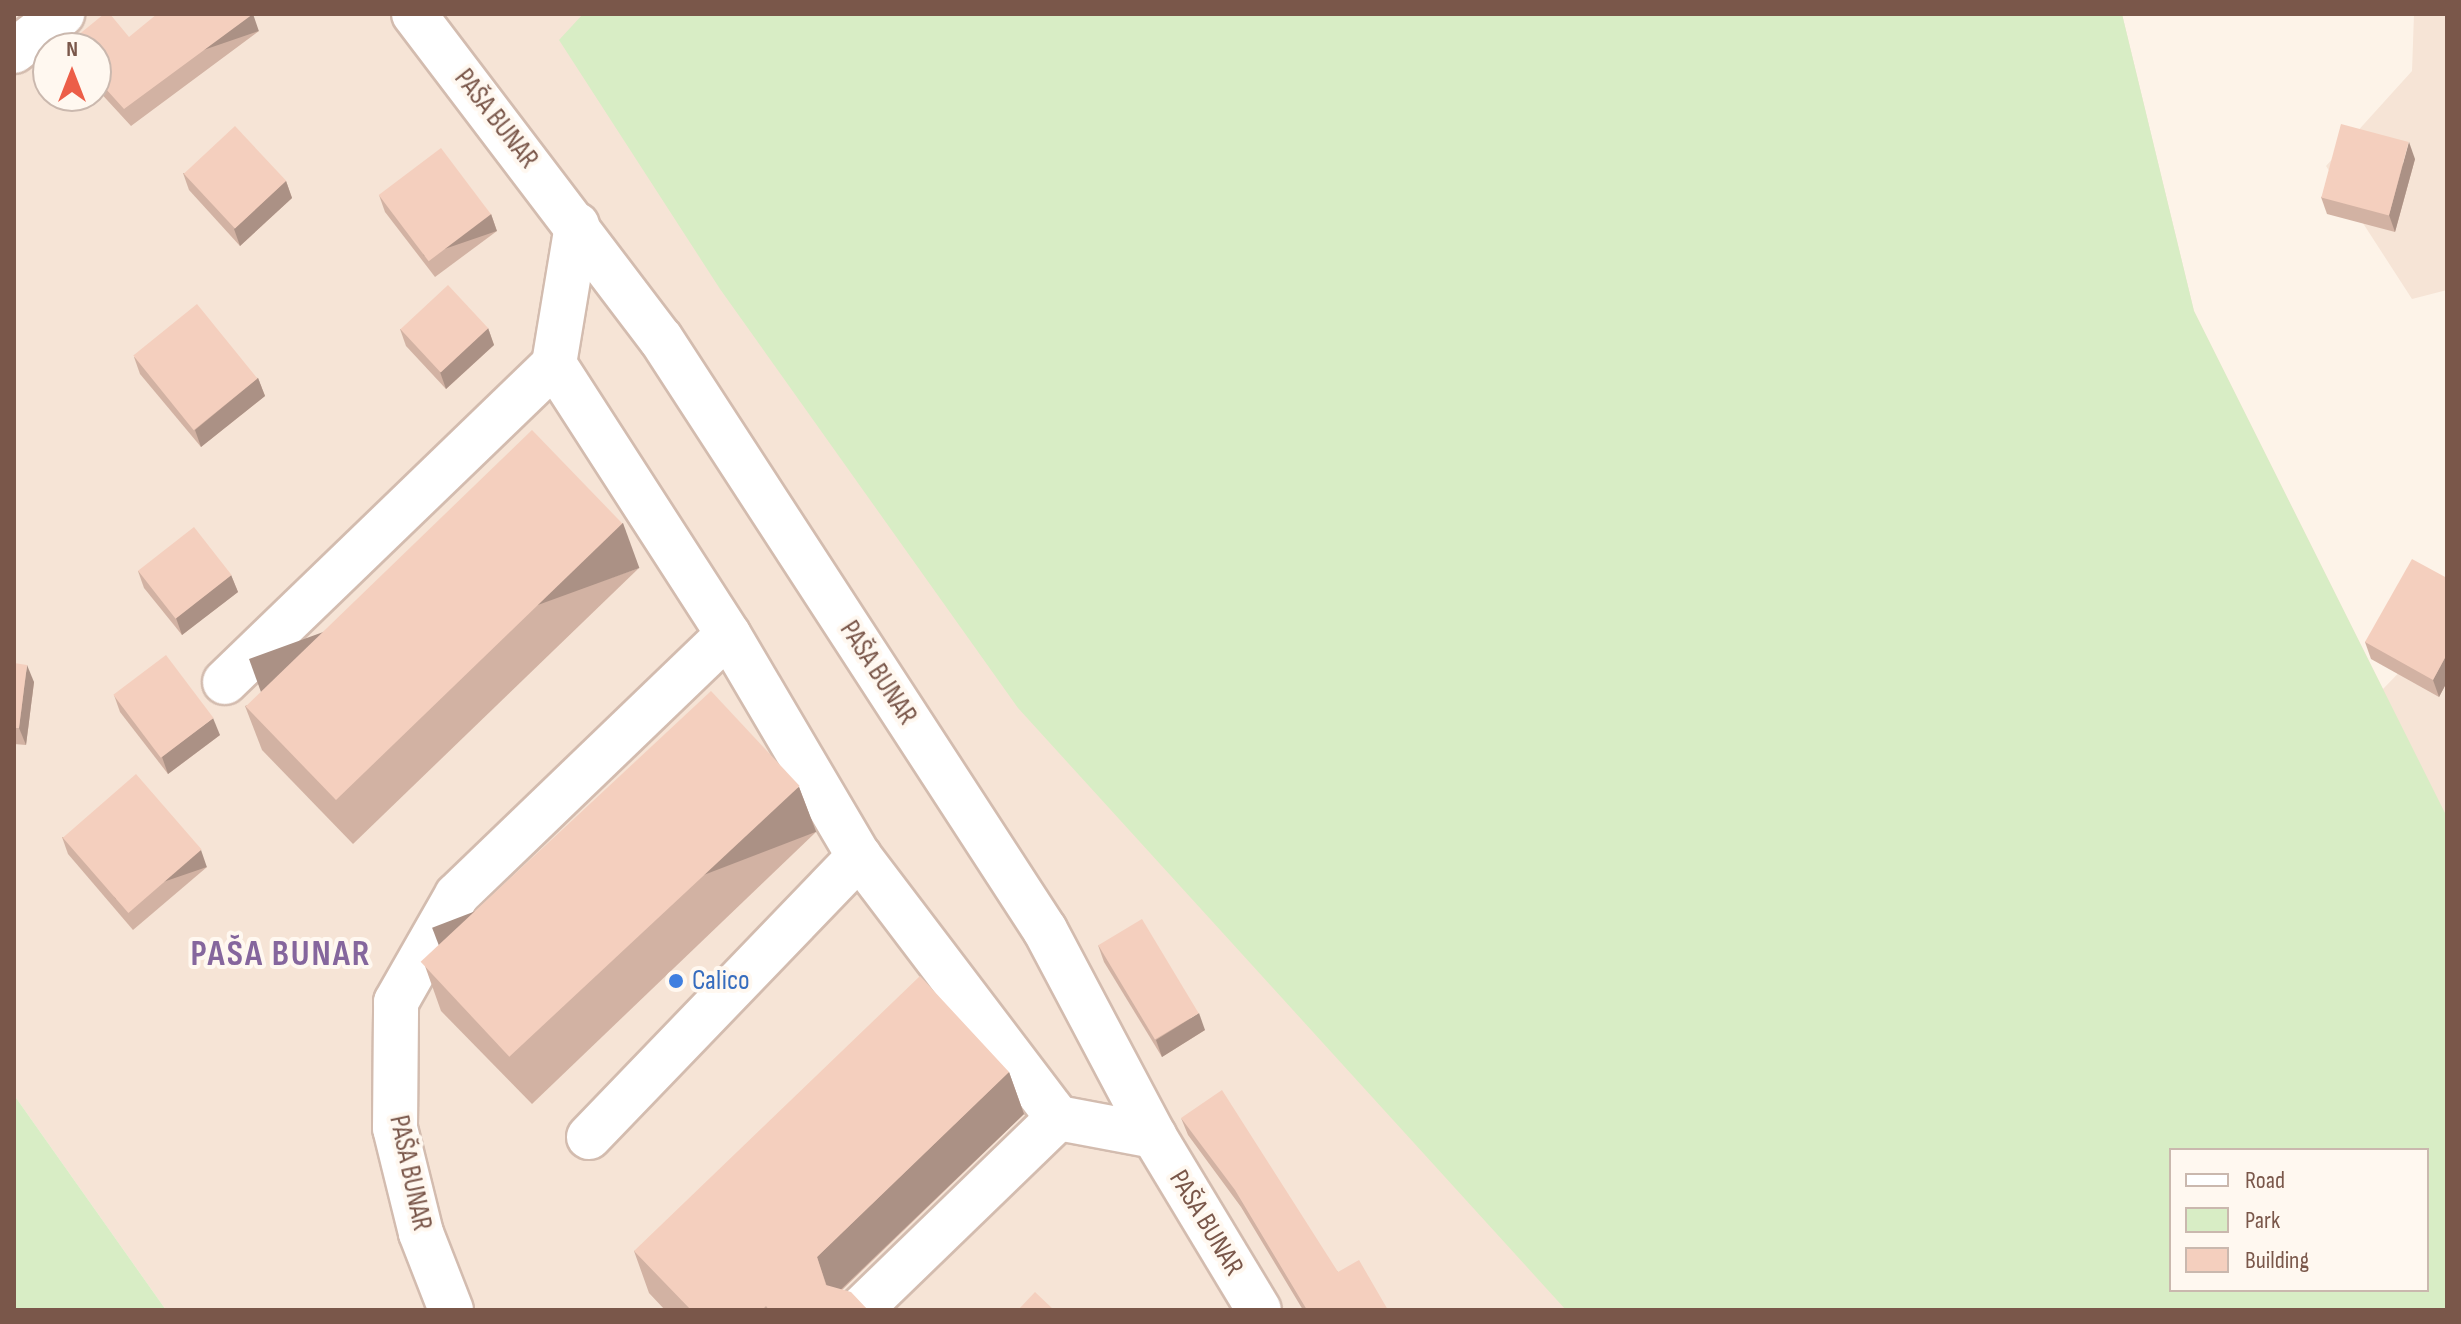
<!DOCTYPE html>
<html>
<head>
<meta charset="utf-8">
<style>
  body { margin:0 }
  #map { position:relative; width:2461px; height:1324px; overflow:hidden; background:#fdf3e8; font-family:"Sofia Sans Condensed",sans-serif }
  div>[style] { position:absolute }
  .residential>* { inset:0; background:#f6e4d6 }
  .green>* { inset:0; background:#d8edc5 }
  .roads { filter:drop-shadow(2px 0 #d3bcaf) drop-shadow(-2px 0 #d3bcaf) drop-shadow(0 2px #d3bcaf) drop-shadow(0 -2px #d3bcaf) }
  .minor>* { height:44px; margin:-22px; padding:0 22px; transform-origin:22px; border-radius:22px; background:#fff }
  .wall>* { inset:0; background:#d2b2a3 }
  .shaded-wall>* { inset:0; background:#ab9185; transform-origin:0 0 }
  .building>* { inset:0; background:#f4cfbe; transform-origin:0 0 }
  .dots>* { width:22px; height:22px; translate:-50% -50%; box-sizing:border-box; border:4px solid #fff8f0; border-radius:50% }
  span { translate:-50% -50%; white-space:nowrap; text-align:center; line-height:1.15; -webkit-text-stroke:8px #fff8f0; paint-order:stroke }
  .street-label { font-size:28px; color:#7a574a }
  .shop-label { font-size:28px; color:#366cbe }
  .left { translate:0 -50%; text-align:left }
  .district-label { font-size:36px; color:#85669d; font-weight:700; letter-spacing:2px }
  .frame { position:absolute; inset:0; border:16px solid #7a574a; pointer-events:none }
  .legend { position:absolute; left:2169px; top:1148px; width:260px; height:144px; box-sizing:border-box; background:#fff8f0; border:2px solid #cab8ae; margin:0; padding:10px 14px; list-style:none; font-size:24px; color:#7a574a }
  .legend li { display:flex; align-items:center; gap:16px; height:40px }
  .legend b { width:40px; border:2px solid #cab8ae }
  .north { position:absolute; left:32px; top:32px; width:80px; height:80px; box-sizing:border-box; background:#fff8f0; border:2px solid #cab8ae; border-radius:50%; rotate:0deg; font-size:22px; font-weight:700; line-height:32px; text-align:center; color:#7a574a }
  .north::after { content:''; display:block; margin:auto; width:28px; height:36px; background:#ec5e48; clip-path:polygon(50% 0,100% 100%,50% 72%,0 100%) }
</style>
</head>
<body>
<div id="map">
  <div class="residential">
    <div style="clip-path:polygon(evenodd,14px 14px,2122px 14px,2194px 311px,2383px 689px,2447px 623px,2447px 1310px,166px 1310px,14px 1095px,14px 14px,48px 48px,96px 48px,96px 96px,48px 96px,48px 48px,14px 14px,2171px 1150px,2427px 1150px,2427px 1290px,2171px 1290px,2171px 1150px)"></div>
    <div style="clip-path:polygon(2414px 14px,2447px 14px,2447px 290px,2412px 299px,2326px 166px,2412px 71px)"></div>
  </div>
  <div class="green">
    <div style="clip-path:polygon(evenodd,583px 14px,2122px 14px,2194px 311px,2447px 817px,2447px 1310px,1566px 1310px,1018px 708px,720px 289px,559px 40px,583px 14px,2171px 1150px,2427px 1150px,2427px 1290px,2171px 1290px,2171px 1150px)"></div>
    <div style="clip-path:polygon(14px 1095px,166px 1310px,14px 1310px)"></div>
  </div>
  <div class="roads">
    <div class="minor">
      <div style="left:414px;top:14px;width:408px;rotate:52.8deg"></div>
      <div style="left:661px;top:339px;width:705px;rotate:56.99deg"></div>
      <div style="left:1045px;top:930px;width:233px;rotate:62.1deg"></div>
      <div style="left:1154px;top:1136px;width:203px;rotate:58.9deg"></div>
      <div style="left:14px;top:51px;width:61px;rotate:-37.6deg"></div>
      <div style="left:577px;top:225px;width:141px;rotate:99.4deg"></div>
      <div style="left:554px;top:364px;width:321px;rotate:57.2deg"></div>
      <div style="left:728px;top:634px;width:258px;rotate:59.5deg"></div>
      <div style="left:859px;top:856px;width:329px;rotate:52.8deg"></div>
      <div style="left:1058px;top:1118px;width:98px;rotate:10.6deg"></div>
      <div style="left:225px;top:682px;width:458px;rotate:-44deg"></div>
      <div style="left:589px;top:1137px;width:390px;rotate:-46.1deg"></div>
      <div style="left:451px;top:1310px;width:83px;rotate:-111.3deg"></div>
      <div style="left:421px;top:1233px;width:108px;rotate:-103.9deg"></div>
      <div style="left:395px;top:1128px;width:126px;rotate:-89.5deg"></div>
      <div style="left:396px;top:1002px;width:123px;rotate:-60.3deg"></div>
      <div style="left:457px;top:895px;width:376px;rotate:-43.9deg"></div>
      <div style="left:860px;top:1310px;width:276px;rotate:-44.1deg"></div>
    </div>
  </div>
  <div class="wall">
    <div style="clip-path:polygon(259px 31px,131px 126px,96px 88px,96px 48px,67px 48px,66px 45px)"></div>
    <div style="clip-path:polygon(2415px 159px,2395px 232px,2327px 214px,2321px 197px)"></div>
    <div style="clip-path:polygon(183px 173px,286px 181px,292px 198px,240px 246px,189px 190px)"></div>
    <div style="clip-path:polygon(379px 195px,491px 214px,497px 231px,435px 277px,385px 212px)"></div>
    <div style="clip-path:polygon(488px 328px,494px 345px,446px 389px,406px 346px,400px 329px)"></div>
    <div style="clip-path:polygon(134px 357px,258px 378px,265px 396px,201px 447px,140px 374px)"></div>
    <div style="clip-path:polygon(639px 568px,353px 844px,262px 750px,245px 706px)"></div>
    <div style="clip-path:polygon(138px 571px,231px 575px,238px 592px,182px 635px,144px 588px)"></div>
    <div style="clip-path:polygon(2447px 578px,2447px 682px,2439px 697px,2371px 659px,2365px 642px)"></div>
    <div style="clip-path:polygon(14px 663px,34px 682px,26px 745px,14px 744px)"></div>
    <div style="clip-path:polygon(114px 695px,220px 735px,168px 774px,120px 712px)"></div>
    <div style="clip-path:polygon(799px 787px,816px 832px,532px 1104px,441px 1011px,425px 966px)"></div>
    <div style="clip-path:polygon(62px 837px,207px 867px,133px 930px,68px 854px)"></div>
    <div style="clip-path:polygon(1098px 945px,1205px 1030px,1162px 1057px,1104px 962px)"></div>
    <div style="clip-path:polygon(1009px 1072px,1024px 1114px,842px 1290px,868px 1310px,665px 1310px,649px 1293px,634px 1251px)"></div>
    <div style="clip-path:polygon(1181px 1118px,1338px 1272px,1388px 1310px,1303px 1310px,1241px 1207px,1188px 1135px)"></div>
  </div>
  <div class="shaded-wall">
    <div style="left:253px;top:14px;width:18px;height:160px;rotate:71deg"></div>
    <div style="clip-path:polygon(2409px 142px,2415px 159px,2395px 232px,2389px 215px)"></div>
    <div style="clip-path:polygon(286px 181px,292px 198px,240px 246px,234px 229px)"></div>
    <div style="left:491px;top:214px;width:18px;height:77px;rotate:71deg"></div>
    <div style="clip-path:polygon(488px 328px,494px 345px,446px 389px,440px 372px)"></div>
    <div style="clip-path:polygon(258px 378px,265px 396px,201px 447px,195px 430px)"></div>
    <div style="left:623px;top:523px;width:48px;height:398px;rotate:70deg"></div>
    <div style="clip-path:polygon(231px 575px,238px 592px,182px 635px,176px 618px)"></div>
    <div style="clip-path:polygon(2447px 654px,2447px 682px,2439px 697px,2433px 680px)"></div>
    <div style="clip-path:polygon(27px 665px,34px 682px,26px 745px,19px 728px)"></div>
    <div style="clip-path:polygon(213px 718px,220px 735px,168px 774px,162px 757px)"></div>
    <div style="left:799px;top:787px;width:48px;height:393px;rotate:69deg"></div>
    <div style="left:201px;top:850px;width:18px;height:97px;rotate:71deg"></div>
    <div style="clip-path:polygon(1199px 1013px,1205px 1030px,1162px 1057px,1156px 1040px)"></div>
    <div style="clip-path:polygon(1009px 1072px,1024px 1114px,832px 1298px,835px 1310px,817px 1257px)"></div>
  </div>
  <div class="building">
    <div style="clip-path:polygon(104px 14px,110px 14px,129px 37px,157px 14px,253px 14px,124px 109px,96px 78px,96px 48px,68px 48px,66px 45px)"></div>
    <div style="left:2341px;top:124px;width:70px;height:76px;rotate:15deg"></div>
    <div style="left:235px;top:126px;width:75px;height:70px;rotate:47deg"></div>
    <div style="left:441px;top:148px;width:83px;height:78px;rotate:53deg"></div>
    <div style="left:448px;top:285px;width:59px;height:65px;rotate:47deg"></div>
    <div style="left:197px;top:304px;width:96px;height:82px;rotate:51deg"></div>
    <div style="left:532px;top:430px;width:130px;height:398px;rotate:46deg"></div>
    <div style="left:194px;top:527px;width:61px;height:71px;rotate:52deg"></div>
    <div style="clip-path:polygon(2412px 559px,2447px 578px,2447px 654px,2433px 680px,2365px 642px)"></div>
    <div style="left:166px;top:655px;width:79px;height:66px;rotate:53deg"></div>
    <div style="clip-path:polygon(14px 663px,27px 665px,19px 728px,14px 728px)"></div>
    <div style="left:711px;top:691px;width:130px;height:397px;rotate:47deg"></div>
    <div style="left:136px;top:774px;width:100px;height:97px;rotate:49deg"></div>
    <div style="left:1142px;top:919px;width:110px;height:51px;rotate:59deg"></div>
    <div style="clip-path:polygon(920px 976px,1009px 1072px,817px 1257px,826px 1285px,851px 1292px,868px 1310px,769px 1310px,766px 1306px,762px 1310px,691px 1310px,634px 1251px)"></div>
    <div style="clip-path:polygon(1222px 1090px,1338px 1272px,1359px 1260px,1388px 1310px,1307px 1310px,1235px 1190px,1181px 1118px)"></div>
    <div style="clip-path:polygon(1035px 1292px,1054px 1310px,1018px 1310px)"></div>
  </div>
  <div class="dots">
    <div style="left:676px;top:981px;background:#3f7fe0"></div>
  </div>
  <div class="street-label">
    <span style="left:496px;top:119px;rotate:52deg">PAŠA BUNAR</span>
    <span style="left:878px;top:673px;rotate:57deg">PAŠA BUNAR</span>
    <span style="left:410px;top:1173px;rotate:78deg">PAŠA BUNAR</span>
    <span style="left:1206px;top:1223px;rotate:59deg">PAŠA BUNAR</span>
  </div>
  <div class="shop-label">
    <span class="left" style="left:692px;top:981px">Calico</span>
  </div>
  <div class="district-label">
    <span style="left:281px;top:955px">PAŠA BUNAR</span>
  </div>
  <div class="frame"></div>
  <ul class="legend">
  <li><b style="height:10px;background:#fff"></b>Road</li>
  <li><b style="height:22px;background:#d8edc5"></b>Park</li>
  <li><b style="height:22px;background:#f4cfbe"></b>Building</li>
  </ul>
  <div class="north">N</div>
</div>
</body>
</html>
